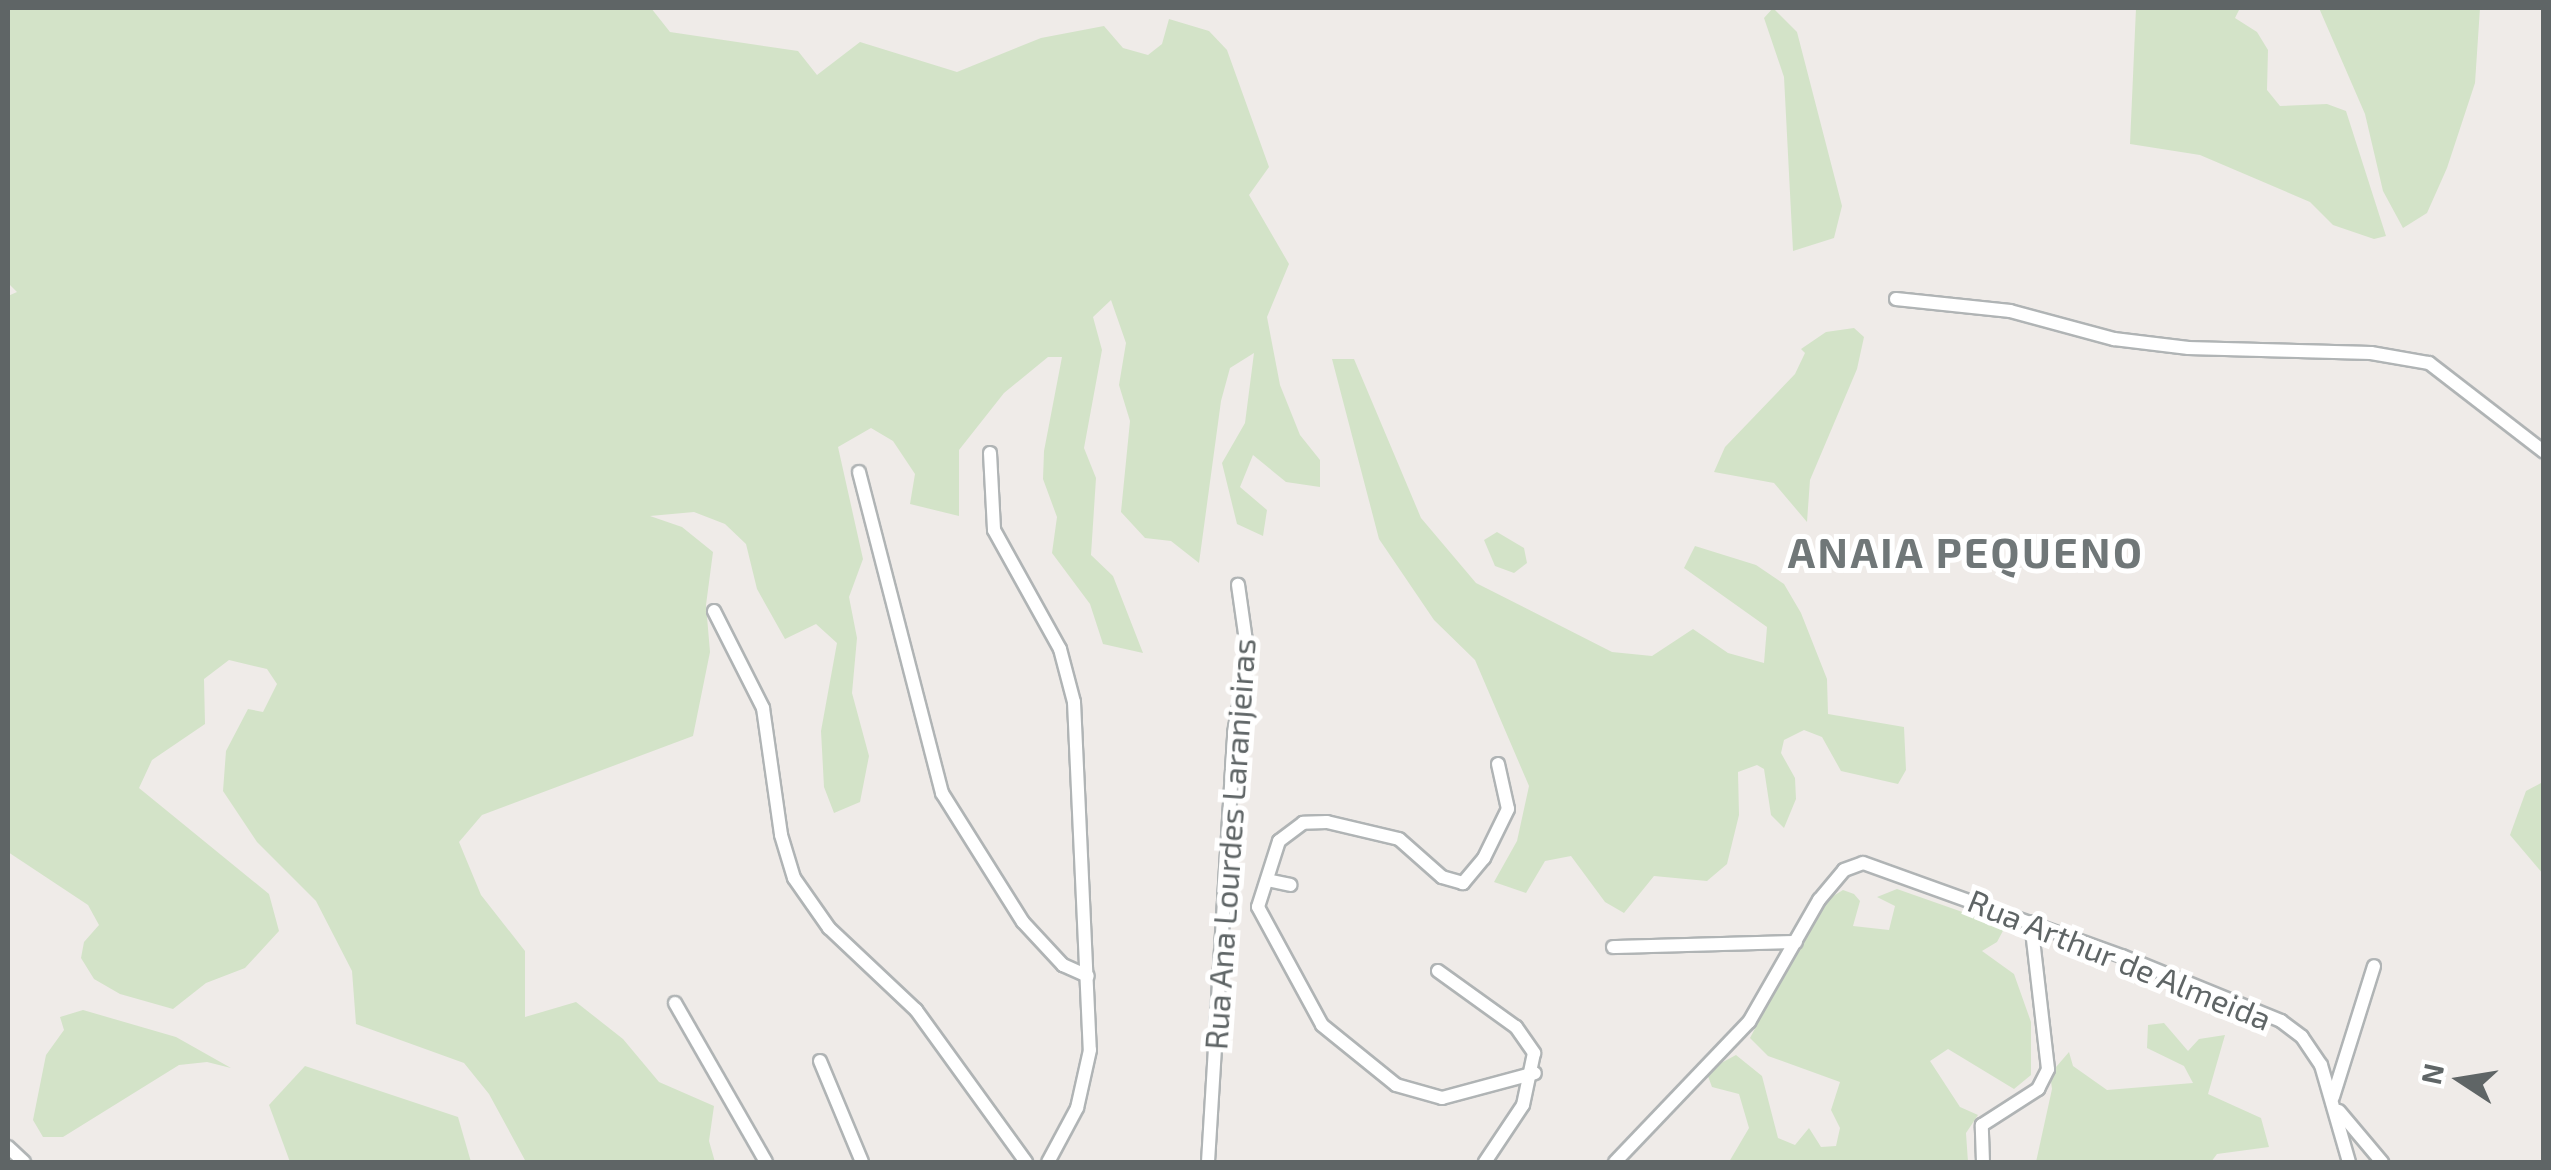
<!DOCTYPE html>
<html>
<head>
<meta charset="utf-8">
<style>
  body { margin:0 }
  #map { position:relative; width:2551px; height:1170px; overflow:hidden; background:#efebe8; font-family:"Exo 2",sans-serif }
  div>[style] { position:absolute }
  .green>* { inset:0; background:#d3e3c8 }
  .roads { filter:drop-shadow(2px 0 #b0b4b5) drop-shadow(-2px 0 #b0b4b5) drop-shadow(0 2px #b0b4b5) drop-shadow(0 -2px #b0b4b5) }
  .minor>* { height:12px; margin:-6px; padding:0 6px; transform-origin:6px; border-radius:6px; background:#fff }
  span { translate:-50% -50%; white-space:nowrap; text-align:center; line-height:1.15; -webkit-text-stroke:10px #fff; paint-order:stroke }
  .street-label { font-size:32px; color:#5f6566 }
  .district-label { font-size:42px; color:#707778; font-weight:700; letter-spacing:2.5px }
  .frame { position:absolute; inset:0; border:10px solid #5f6566; pointer-events:none }
  .north { position:absolute; left:2411px; top:1030px; width:100px; height:100px; -webkit-text-stroke:8px #fff; paint-order:stroke; rotate:282deg; font-size:28px; font-weight:700; line-height:40px; text-align:center; color:#5f6566 }
  .north::after { content:''; display:block; margin:auto; width:35px; height:45px; background:#5f6566; clip-path:polygon(50% 0,100% 100%,50% 72%,0 100%) }
</style>
</head>
<body>
<div id="map">
  <div class="green">
    <div style="clip-path:polygon(8px 8px,651px 8px,670px 32px,798px 51px,817px 75px,860px 42px,957px 72px,1041px 38px,1104px 26px,1123px 48px,1148px 55px,1162px 44px,1169px 19px,1209px 31px,1227px 50px,1269px 167px,1249px 195px,1289px 264px,1267px 317px,1280px 385px,1300px 435px,1320px 460px,1320px 487px,1286px 482px,1253px 455px,1240px 487px,1267px 510px,1263px 536px,1237px 524px,1222px 463px,1245px 423px,1254px 353px,1230px 368px,1221px 401px,1199px 563px,1171px 541px,1145px 538px,1121px 512px,1130px 421px,1119px 385px,1126px 343px,1111px 300px,1093px 317px,1102px 350px,1084px 448px,1096px 478px,1091px 555px,1113px 576px,1143px 653px,1103px 644px,1090px 604px,1052px 553px,1057px 517px,1043px 479px,1044px 451px,1062px 357px,1048px 357px,1004px 393px,959px 450px,959px 516px,910px 504px,915px 474px,893px 441px,871px 428px,838px 447px,863px 559px,849px 597px,857px 638px,852px 693px,869px 756px,860px 802px,834px 813px,824px 787px,821px 731px,837px 643px,816px 624px,785px 639px,757px 589px,746px 544px,725px 524px,694px 512px,650px 516px,682px 527px,713px 552px,706px 605px,710px 652px,693px 736px,482px 815px,459px 842px,481px 895px,525px 951px,525px 1017px,576px 1002px,623px 1039px,659px 1082px,714px 1106px,709px 1141px,715px 1162px,526px 1162px,489px 1094px,464px 1063px,356px 1024px,352px 971px,316px 901px,257px 842px,223px 791px,226px 751px,248px 709px,263px 712px,277px 684px,267px 669px,229px 660px,204px 679px,205px 724px,152px 760px,139px 788px,269px 894px,279px 931px,245px 968px,206px 983px,173px 1009px,120px 994px,94px 979px,81px 958px,84px 942px,99px 925px,88px 905px,8px 852px,8px 296px,17px 292px,8px 283px)"></div>
    <div style="clip-path:polygon(1773px 8px,1797px 32px,1842px 206px,1834px 238px,1793px 251px,1784px 77px,1764px 18px)"></div>
    <div style="clip-path:polygon(2136px 8px,2240px 8px,2235px 18px,2257px 32px,2268px 50px,2267px 90px,2280px 106px,2327px 104px,2346px 111px,2386px 236px,2374px 239px,2333px 225px,2310px 202px,2200px 155px,2130px 144px)"></div>
    <div style="clip-path:polygon(2319px 8px,2480px 8px,2475px 83px,2447px 168px,2427px 213px,2403px 228px,2383px 191px,2365px 114px)"></div>
    <div style="clip-path:polygon(1854px 328px,1864px 337px,1857px 369px,1810px 480px,1807px 522px,1774px 483px,1714px 472px,1725px 447px,1795px 374px,1805px 353px,1801px 349px,1826px 332px)"></div>
    <div style="clip-path:polygon(1332px 359px,1354px 359px,1421px 518px,1476px 583px,1612px 652px,1652px 656px,1693px 629px,1728px 653px,1764px 663px,1767px 627px,1684px 568px,1695px 546px,1756px 565px,1784px 584px,1801px 613px,1827px 679px,1828px 714px,1904px 727px,1906px 770px,1898px 784px,1841px 771px,1822px 737px,1804px 730px,1784px 740px,1781px 753px,1795px 778px,1796px 799px,1784px 828px,1771px 815px,1764px 769px,1757px 765px,1738px 772px,1739px 815px,1727px 864px,1707px 881px,1654px 876px,1624px 913px,1605px 902px,1571px 856px,1545px 861px,1526px 893px,1494px 882px,1517px 841px,1529px 786px,1475px 660px,1434px 620px,1379px 539px)"></div>
    <div style="clip-path:polygon(1497px 532px,1524px 548px,1527px 563px,1514px 573px,1495px 566px,1484px 540px)"></div>
    <div style="clip-path:polygon(2543px 782px,2543px 874px,2510px 835px,2526px 791px)"></div>
    <div style="clip-path:polygon(1897px 889px,2005px 927px,1997px 942px,1982px 951px,2014px 974px,2031px 1022px,2031px 1075px,2014px 1089px,1948px 1049px,1930px 1061px,1960px 1107px,1978px 1115px,1966px 1133px,1968px 1162px,1729px 1162px,1749px 1128px,1739px 1094px,1712px 1087px,1706px 1071px,1736px 1055px,1762px 1076px,1778px 1138px,1795px 1145px,1809px 1128px,1821px 1147px,1836px 1146px,1840px 1128px,1831px 1110px,1840px 1082px,1768px 1056px,1750px 1038px,1820px 904px,1843px 890px,1854px 894px,1860px 901px,1853px 926px,1889px 930px,1895px 906px,1877px 897px)"></div>
    <div style="clip-path:polygon(83px 1010px,176px 1037px,231px 1068px,207px 1062px,179px 1065px,63px 1137px,43px 1137px,33px 1120px,46px 1055px,64px 1030px,60px 1017px)"></div>
    <div style="clip-path:polygon(2164px 1023px,2188px 1051px,2199px 1039px,2225px 1035px,2208px 1094px,2261px 1118px,2269px 1147px,2217px 1154px,2211px 1162px,2036px 1162px,2052px 1089px,2050px 1074px,2069px 1052px,2073px 1066px,2107px 1090px,2193px 1083px,2184px 1066px,2147px 1048px,2148px 1025px)"></div>
    <div style="clip-path:polygon(305px 1066px,458px 1117px,471px 1162px,290px 1162px,269px 1105px)"></div>
  </div>
  <div class="roads">
    <div class="minor">
      <div style="left:1896px;top:299px;width:115px;rotate:6deg"></div>
      <div style="left:2010px;top:311px;width:108px;rotate:15.1deg"></div>
      <div style="left:2114px;top:339px;width:75px;rotate:6.9deg"></div>
      <div style="left:2188px;top:348px;width:183px;rotate:1.6deg"></div>
      <div style="left:2371px;top:353px;width:59px;rotate:9.8deg"></div>
      <div style="left:2429px;top:363px;width:145px;rotate:37.7deg"></div>
      <div style="left:990px;top:453px;width:77px;rotate:87deg"></div>
      <div style="left:994px;top:530px;width:136px;rotate:61deg"></div>
      <div style="left:1060px;top:649px;width:55px;rotate:75.2deg"></div>
      <div style="left:1074px;top:702px;width:348px;rotate:87.4deg"></div>
      <div style="left:1090px;top:1050px;width:59px;rotate:102.6deg"></div>
      <div style="left:1077px;top:1108px;width:61px;rotate:118.2deg"></div>
      <div style="left:859px;top:472px;width:332px;rotate:75.5deg"></div>
      <div style="left:942px;top:793px;width:152px;rotate:57.9deg"></div>
      <div style="left:1023px;top:922px;width:59px;rotate:47.1deg"></div>
      <div style="left:1063px;top:965px;width:27px;rotate:24deg"></div>
      <div style="left:714px;top:611px;width:109px;rotate:63.2deg"></div>
      <div style="left:763px;top:708px;width:128px;rotate:81.9deg"></div>
      <div style="left:781px;top:835px;width:45px;rotate:73.2deg"></div>
      <div style="left:794px;top:878px;width:61px;rotate:55deg"></div>
      <div style="left:829px;top:928px;width:120px;rotate:43.3deg"></div>
      <div style="left:916px;top:1010px;width:188px;rotate:54.1deg"></div>
      <div style="left:1498px;top:764px;width:46px;rotate:77.5deg"></div>
      <div style="left:1508px;top:809px;width:55px;rotate:116.1deg"></div>
      <div style="left:1484px;top:858px;width:33px;rotate:130deg"></div>
      <div style="left:1463px;top:883px;width:22px;rotate:-164deg"></div>
      <div style="left:1442px;top:877px;width:57px;rotate:-138.5deg"></div>
      <div style="left:1399px;top:839px;width:74px;rotate:-166.7deg"></div>
      <div style="left:1327px;top:822px;width:24px;rotate:178deg"></div>
      <div style="left:1303px;top:823px;width:30px;rotate:143deg"></div>
      <div style="left:1279px;top:841px;width:69px;rotate:107.7deg"></div>
      <div style="left:1258px;top:907px;width:134px;rotate:61.5deg"></div>
      <div style="left:1322px;top:1025px;width:95px;rotate:39deg"></div>
      <div style="left:1396px;top:1085px;width:48px;rotate:15.8deg"></div>
      <div style="left:1442px;top:1098px;width:96px;rotate:-15deg"></div>
      <div style="left:1267px;top:880px;width:24px;rotate:12deg"></div>
      <div style="left:1613px;top:947px;width:183px;rotate:-1.6deg"></div>
      <div style="left:1438px;top:971px;width:96px;rotate:35.7deg"></div>
      <div style="left:1516px;top:1027px;width:32px;rotate:55deg"></div>
      <div style="left:1534px;top:1053px;width:53px;rotate:101.9deg"></div>
      <div style="left:1523px;top:1105px;width:69px;rotate:123.7deg"></div>
      <div style="left:675px;top:1003px;width:183px;rotate:60.2deg"></div>
      <div style="left:820px;top:1061px;width:109px;rotate:67.4deg"></div>
      <div style="left:2333px;top:1097px;width:137px;rotate:-72.6deg"></div>
      <div style="left:2339px;top:1111px;width:67px;rotate:49.9deg"></div>
      <div style="left:8px;top:1147px;width:22px;rotate:43deg"></div>
      <div style="left:1208px;top:1162px;width:430px;rotate:-86.5deg"></div>
      <div style="left:1234px;top:733px;width:79px;rotate:-79.8deg"></div>
      <div style="left:1248px;top:655px;width:71px;rotate:-98.1deg"></div>
      <div style="left:1615px;top:1162px;width:194px;rotate:-46.3deg"></div>
      <div style="left:1749px;top:1022px;width:141px;rotate:-60.2deg"></div>
      <div style="left:1819px;top:900px;width:39px;rotate:-50deg"></div>
      <div style="left:1844px;top:870px;width:20px;rotate:-20deg"></div>
      <div style="left:1863px;top:863px;width:275px;rotate:19.8deg"></div>
      <div style="left:2122px;top:956px;width:172px;rotate:22.2deg"></div>
      <div style="left:2281px;top:1021px;width:26px;rotate:37deg"></div>
      <div style="left:2302px;top:1037px;width:34px;rotate:56deg"></div>
      <div style="left:2321px;top:1065px;width:101px;rotate:73.9deg"></div>
      <div style="left:1983px;top:1162px;width:37px;rotate:-92deg"></div>
      <div style="left:1982px;top:1125px;width:67px;rotate:-32.7deg"></div>
      <div style="left:2038px;top:1089px;width:22px;rotate:-63deg"></div>
      <div style="left:2048px;top:1069px;width:148px;rotate:-96.6deg"></div>
    </div>
  </div>
  <div class="street-label">
    <span style="left:1229px;top:844px;rotate:-86deg">Rua Ana Lourdes Laranjeiras</span>
    <span style="left:2120px;top:959px;rotate:22deg">Rua Arthur de Almeida</span>
  </div>
  <div class="district-label">
    <span style="left:1966px;top:551px">ANAIA PEQUENO</span>
  </div>
  <div class="frame"></div>
  <div class="north">N</div>
</div>
</body>
</html>
